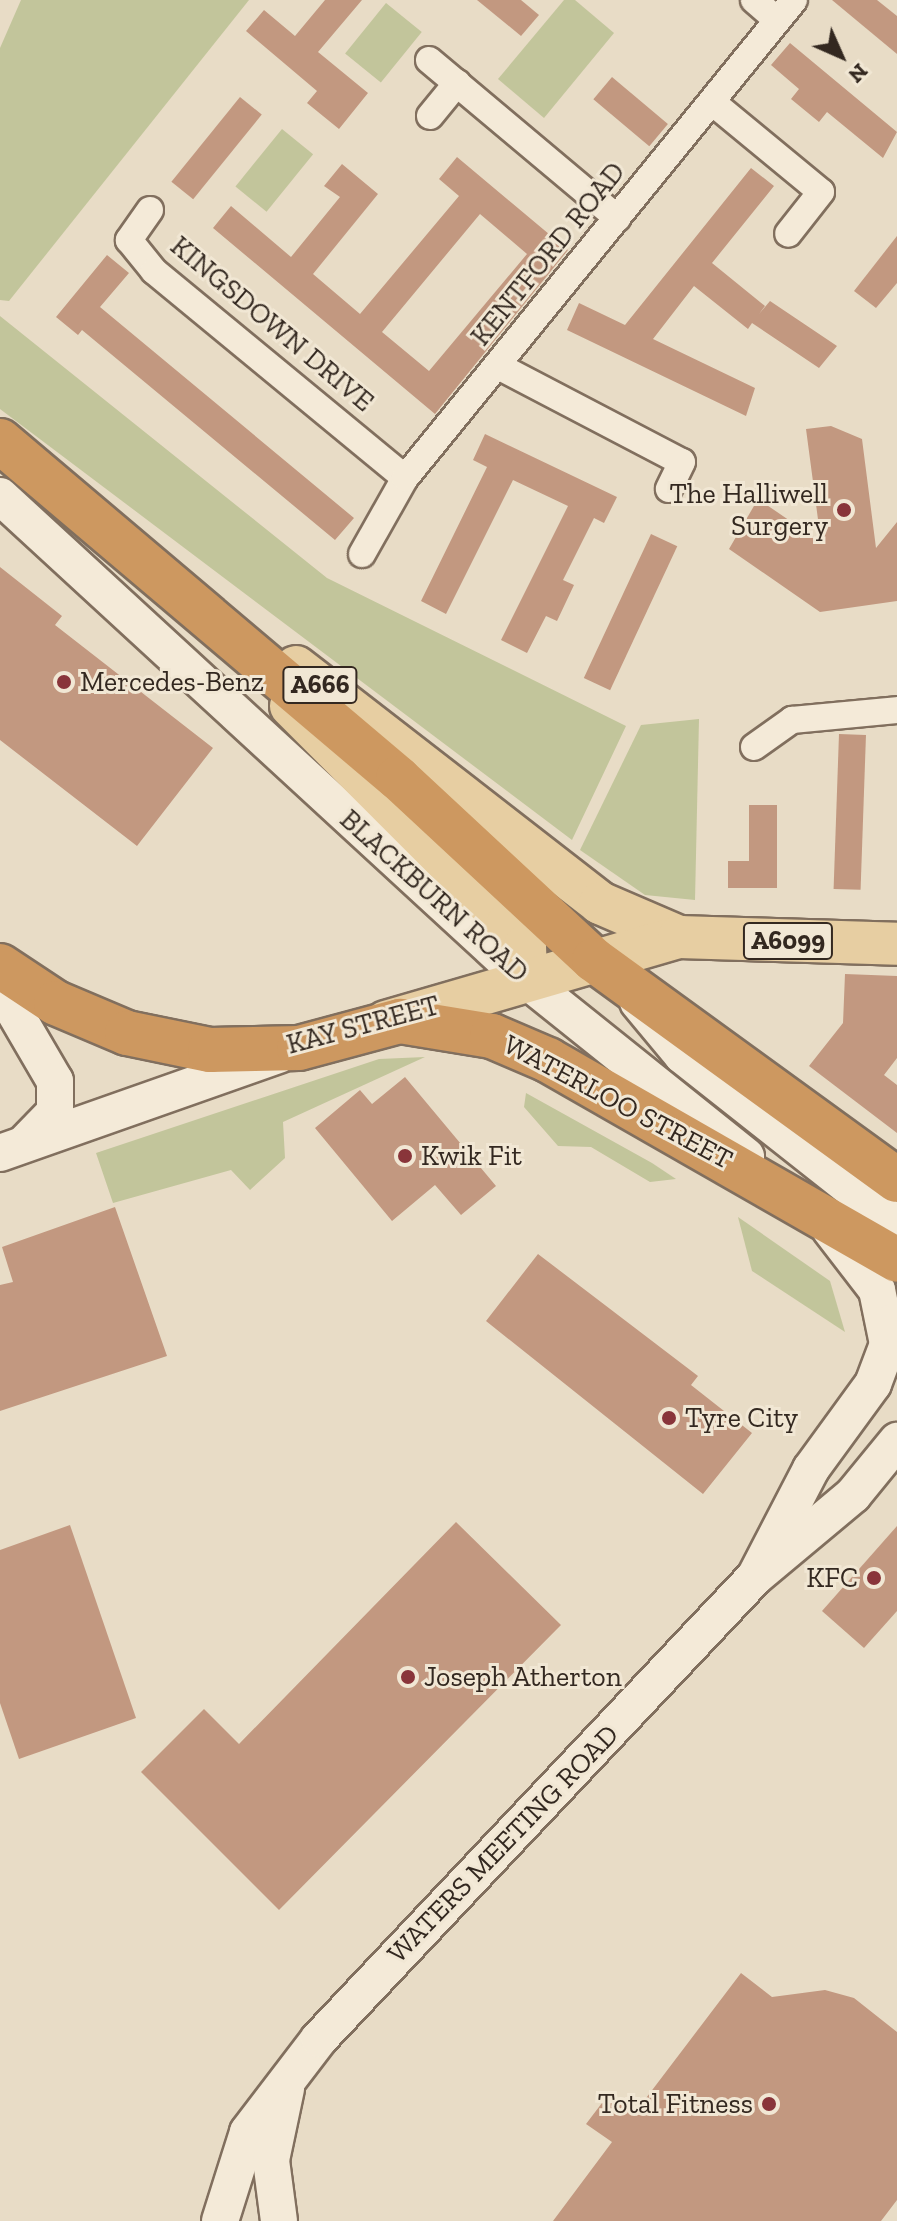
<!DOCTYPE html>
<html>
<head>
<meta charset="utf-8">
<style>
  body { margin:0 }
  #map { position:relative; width:897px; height:2221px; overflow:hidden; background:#e8dcc6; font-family:"Zilla Slab",serif }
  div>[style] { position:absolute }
  .green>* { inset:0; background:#c2c59b; transform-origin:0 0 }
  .building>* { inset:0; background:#c29880; transform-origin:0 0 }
  .roads { filter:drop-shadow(2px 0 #816f5e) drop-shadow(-2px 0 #816f5e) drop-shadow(0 2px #816f5e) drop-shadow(0 -2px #816f5e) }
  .street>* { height:26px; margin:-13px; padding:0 13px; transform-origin:13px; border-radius:13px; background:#f4ead8 }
  .secondary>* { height:36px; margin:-18px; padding:0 18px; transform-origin:18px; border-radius:18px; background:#f4ead8 }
  .primary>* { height:42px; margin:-21px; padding:0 21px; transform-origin:21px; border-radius:21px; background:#e7cea2 }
  .highway>* { height:44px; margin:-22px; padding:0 22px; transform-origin:22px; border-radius:22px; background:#cd9860 }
  .dots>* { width:22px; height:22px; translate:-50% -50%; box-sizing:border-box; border:4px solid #f1e7d4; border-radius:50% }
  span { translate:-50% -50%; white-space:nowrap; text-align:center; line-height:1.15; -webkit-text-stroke:6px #f1e7d4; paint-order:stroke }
  .shield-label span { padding:2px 6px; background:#f1e7d4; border:2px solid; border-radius:6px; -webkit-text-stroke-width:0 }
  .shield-label { font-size:26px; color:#332820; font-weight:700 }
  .street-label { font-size:28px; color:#332820 }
  .poi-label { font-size:28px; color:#332820 }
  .right { translate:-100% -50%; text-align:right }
  .left { translate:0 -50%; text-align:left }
  .north { position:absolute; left:801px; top:16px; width:80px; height:80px; -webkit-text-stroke:6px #f1e7d4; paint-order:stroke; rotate:135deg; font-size:22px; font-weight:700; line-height:32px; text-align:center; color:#332820 }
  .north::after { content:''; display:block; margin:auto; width:28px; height:36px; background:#332820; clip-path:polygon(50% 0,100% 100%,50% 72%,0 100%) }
</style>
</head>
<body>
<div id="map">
  <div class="green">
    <div style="clip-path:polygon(21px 0,249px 0,9px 301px,0 300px,0 48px)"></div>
    <div style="clip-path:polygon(564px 0,575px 0,614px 33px,544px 118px,498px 79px)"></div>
    <div style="left:386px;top:3px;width:46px;height:65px;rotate:39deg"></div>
    <div style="left:282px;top:129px;width:40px;height:74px;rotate:39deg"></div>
    <div style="clip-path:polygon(0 316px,327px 578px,626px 726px,572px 840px,0 409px)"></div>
    <div style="clip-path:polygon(699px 719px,695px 900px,645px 895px,580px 850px,641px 725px)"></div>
    <div style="clip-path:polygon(425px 1057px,283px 1122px,285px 1158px,250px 1190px,231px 1170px,113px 1203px,96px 1153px,379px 1059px)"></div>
    <div style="clip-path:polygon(526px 1093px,652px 1163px,676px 1179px,650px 1182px,591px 1147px,558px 1146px,524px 1107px)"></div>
    <div style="clip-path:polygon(738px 1217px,830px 1281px,845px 1332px,752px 1271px)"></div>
  </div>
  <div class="building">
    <div style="clip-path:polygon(325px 0,362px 0,318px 52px,368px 93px,339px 129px,307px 103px,317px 91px,246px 31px,264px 10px,295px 36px)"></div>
    <div style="clip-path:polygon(477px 0,521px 0,539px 15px,521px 36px)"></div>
    <div style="clip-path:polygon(832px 0,877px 0,897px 16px,897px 54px)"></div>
    <div style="clip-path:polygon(790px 43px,897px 132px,883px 158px,827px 112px,819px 122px,791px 99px,799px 89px,771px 65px)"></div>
    <div style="left:612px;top:77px;width:73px;height:29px;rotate:40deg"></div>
    <div style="left:240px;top:97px;width:28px;height:109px;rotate:39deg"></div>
    <div style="clip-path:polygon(evenodd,457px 157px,568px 250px,435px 414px,213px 228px,231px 206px,291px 257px,340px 197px,324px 186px,342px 164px,378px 194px,313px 274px,360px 314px,459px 196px,439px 179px,457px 157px,480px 214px,527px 254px,429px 371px,382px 332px,480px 214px)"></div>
    <div style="clip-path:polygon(751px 168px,774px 186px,712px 263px,765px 306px,759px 314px,770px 301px,837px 346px,819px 368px,752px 323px,748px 329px,694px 286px,653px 339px,755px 388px,746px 416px,567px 330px,579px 303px,625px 325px)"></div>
    <div style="clip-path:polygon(897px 236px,897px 283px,876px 308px,854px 291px)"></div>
    <div style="clip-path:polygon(107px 255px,129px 273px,100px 307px,354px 518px,335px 540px,82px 330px,78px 335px,56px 317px)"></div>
    <div style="clip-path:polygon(831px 426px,862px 439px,876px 548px,897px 522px,897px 601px,820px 612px,729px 549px,758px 499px,821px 542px,806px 429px)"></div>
    <div style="clip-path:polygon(485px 434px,617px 497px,604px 523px,594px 518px,563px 580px,574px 585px,557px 621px,546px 616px,527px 653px,501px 640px,568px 506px,513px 480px,446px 614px,421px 601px,487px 467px,473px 460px)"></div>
    <div style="left:651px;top:534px;width:29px;height:159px;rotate:25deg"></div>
    <div style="clip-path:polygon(0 567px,62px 616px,55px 625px,213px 748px,137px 846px,0 740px)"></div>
    <div style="left:839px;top:734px;width:27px;height:155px;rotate:2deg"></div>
    <div style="clip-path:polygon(749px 805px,777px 805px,777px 888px,728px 888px,728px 861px,749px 861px)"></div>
    <div style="clip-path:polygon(845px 974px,897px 976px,897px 1058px,884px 1075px,897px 1085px,897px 1133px,809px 1066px,843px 1023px)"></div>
    <div style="clip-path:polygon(405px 1077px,496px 1186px,461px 1215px,435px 1185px,392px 1221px,315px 1128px,360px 1090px,372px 1104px)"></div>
    <div style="clip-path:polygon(115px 1207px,167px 1356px,0 1411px,0 1285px,13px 1282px,2px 1247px)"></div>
    <div style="clip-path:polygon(538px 1254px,698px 1376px,691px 1385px,752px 1433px,703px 1494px,486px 1321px)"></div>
    <div style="clip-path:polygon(456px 1522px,561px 1625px,279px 1910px,141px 1772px,204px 1709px,239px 1744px)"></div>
    <div style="clip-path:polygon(70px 1525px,136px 1718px,19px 1759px,0 1703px,0 1550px)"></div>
    <div style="clip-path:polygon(897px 1526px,897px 1611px,864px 1648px,822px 1611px)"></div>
    <div style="clip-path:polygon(741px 1973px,772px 1997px,825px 1990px,854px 1998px,897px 2032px,897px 2200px,881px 2221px,553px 2221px,612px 2142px,586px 2124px,608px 2095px,634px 2114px)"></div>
  </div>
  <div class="roads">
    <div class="street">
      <div style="left:754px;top:0;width:30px;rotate:41deg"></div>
      <div style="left:429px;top:60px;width:246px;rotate:40deg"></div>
      <div style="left:712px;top:102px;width:141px;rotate:39.5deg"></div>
      <div style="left:821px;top:192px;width:53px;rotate:128.2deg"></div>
      <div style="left:430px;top:116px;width:43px;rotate:-50.7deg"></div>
      <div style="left:150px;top:210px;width:37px;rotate:125deg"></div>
      <div style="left:129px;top:240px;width:40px;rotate:51deg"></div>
      <div style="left:154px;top:271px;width:325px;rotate:39.5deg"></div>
      <div style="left:500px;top:367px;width:205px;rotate:27.6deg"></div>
      <div style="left:682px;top:462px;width:30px;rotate:116deg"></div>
      <div style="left:362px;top:554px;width:87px;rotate:-60.5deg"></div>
      <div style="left:405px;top:478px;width:616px;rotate:-50.86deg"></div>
      <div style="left:754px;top:747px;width:47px;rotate:-35.4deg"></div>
      <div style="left:792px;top:720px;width:105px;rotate:-5.4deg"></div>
    </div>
    <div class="secondary">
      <div style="left:0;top:496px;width:715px;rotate:42.62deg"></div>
      <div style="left:526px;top:980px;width:282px;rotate:38.7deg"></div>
      <div style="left:0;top:987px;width:109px;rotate:59.7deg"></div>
      <div style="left:55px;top:1081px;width:31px;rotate:90deg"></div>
      <div style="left:55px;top:1112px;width:43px;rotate:134.1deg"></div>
      <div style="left:638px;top:1002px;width:69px;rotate:50.3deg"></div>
      <div style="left:682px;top:1055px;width:274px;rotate:38.3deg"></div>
      <div style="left:0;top:1153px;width:295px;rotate:-19.4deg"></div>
      <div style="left:755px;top:1577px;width:122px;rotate:-62.6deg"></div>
      <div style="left:811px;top:1469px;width:105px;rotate:-53.9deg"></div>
      <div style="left:873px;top:1384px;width:43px;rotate:-69.4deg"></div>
      <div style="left:888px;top:1344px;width:55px;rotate:-101.5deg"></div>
      <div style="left:877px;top:1290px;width:77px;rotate:-127.6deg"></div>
      <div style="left:220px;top:2221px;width:93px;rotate:-72.5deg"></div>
      <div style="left:248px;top:2132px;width:117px;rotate:-52.6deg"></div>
      <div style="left:319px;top:2039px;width:635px;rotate:-46.66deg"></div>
      <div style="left:755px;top:1577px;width:128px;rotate:-39.9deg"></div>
      <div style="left:853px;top:1495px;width:70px;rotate:-50.8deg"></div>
      <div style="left:279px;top:2221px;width:62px;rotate:-97.5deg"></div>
      <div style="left:271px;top:2160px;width:73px;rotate:-78.1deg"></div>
    </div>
    <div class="primary">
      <div style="left:296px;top:667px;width:385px;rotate:37.8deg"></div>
      <div style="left:600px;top:903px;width:86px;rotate:23.3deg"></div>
      <div style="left:291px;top:706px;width:307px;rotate:45deg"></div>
      <div style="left:508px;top:923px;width:29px;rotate:54deg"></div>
      <div style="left:525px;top:946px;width:34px;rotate:88deg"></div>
      <div style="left:386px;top:1022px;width:305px;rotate:-16.2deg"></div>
      <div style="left:679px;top:937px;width:218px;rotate:1.8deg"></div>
    </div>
    <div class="highway">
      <div style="left:0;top:441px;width:522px;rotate:40.26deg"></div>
      <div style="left:398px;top:778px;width:267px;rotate:42.9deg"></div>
      <div style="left:594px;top:960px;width:374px;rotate:36deg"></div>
      <div style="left:0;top:966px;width:67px;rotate:33.5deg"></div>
      <div style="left:56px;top:1003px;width:77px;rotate:22.9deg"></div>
      <div style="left:127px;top:1033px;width:85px;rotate:11.6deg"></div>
      <div style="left:210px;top:1050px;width:89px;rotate:-1.3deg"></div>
      <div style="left:299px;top:1048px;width:105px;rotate:-15deg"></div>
      <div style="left:400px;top:1021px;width:93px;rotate:9.3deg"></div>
      <div style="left:492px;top:1036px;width:61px;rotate:23.2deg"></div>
      <div style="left:548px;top:1060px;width:402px;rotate:29.8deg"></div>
    </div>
  </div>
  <div class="dots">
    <div style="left:844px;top:510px;background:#89353a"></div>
    <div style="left:64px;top:682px;background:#89353a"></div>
    <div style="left:405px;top:1156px;background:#89353a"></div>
    <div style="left:669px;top:1418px;background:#89353a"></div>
    <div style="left:874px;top:1578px;background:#89353a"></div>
    <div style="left:408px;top:1677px;background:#89353a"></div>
    <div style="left:769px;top:2104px;background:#89353a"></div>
  </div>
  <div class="shield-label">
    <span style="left:320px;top:685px">A666</span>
    <span style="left:788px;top:941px">A6099</span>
  </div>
  <div class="street-label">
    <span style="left:548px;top:254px;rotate:-51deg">KENTFORD ROAD</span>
    <span style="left:272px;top:324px;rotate:40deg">KINGSDOWN DRIVE</span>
    <span style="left:434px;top:896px;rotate:42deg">BLACKBURN ROAD</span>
    <span style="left:363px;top:1025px;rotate:-15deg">KAY STREET</span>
    <span style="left:618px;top:1102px;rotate:28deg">WATERLOO STREET</span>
    <span style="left:503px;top:1844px;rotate:-46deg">WATERS MEETING ROAD</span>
  </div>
  <div class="poi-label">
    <span class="right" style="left:828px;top:510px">The Halliwell<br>Surgery</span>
    <span class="left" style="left:80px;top:682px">Mercedes-Benz</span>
    <span class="left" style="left:421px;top:1156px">Kwik Fit</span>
    <span class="left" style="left:685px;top:1418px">Tyre City</span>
    <span class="right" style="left:858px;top:1578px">KFC</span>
    <span class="left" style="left:424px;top:1677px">Joseph Atherton</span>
    <span class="right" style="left:753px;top:2104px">Total Fitness</span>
  </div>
  <div class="north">N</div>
</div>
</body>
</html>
